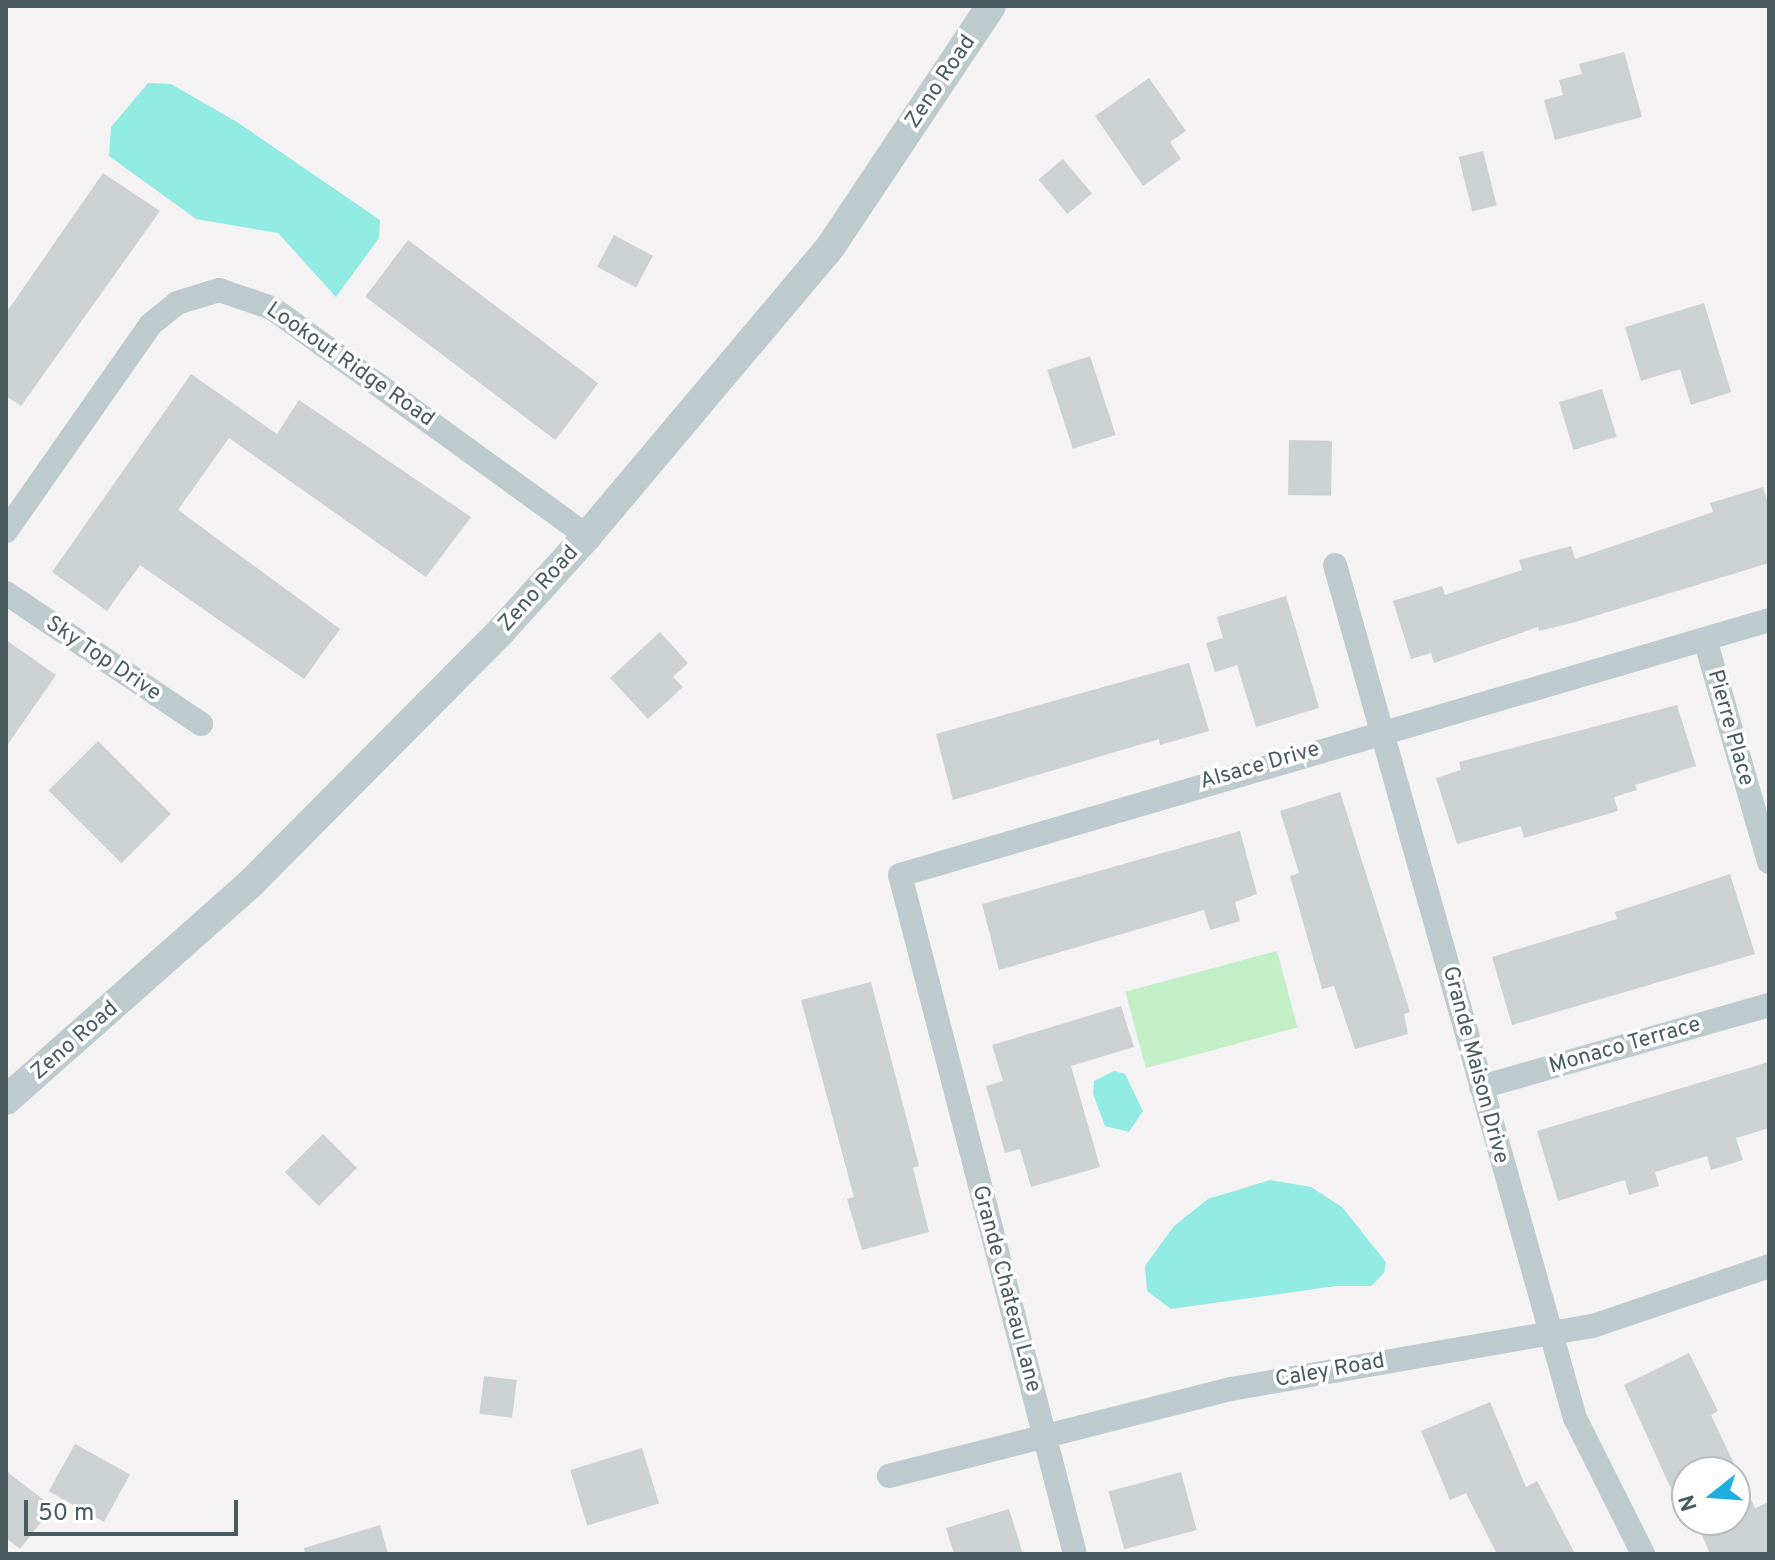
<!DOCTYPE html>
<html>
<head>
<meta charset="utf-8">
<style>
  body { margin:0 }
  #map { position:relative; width:1775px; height:1560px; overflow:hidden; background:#f4f2f3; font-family:Overpass,sans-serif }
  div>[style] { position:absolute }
  .green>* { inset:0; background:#c3efc7; transform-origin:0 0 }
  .water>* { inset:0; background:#92ebe3 }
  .building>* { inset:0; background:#ccd1d4; transform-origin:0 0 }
  .minor>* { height:24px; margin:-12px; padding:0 12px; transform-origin:12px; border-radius:12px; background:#becbce }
  .tertiary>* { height:30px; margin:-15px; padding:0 15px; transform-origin:15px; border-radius:15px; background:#becbce }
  span { translate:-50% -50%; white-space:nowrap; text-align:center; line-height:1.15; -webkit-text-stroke:7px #fff; paint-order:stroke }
  .street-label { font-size:22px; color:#4a5b5f }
  .frame { position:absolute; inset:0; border:8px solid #4a5b5f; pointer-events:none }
  .north { position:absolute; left:1671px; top:1456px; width:80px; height:80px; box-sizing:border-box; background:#fff; border:2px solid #b7bdbf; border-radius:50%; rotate:253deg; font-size:22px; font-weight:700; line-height:32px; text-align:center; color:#4a5b5f }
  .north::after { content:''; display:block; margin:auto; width:28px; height:36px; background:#1face1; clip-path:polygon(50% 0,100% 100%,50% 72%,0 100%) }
  .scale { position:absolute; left:24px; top:1500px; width:214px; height:36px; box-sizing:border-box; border:4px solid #4a5b5f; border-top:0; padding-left:10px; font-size:24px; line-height:28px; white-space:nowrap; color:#4a5b5f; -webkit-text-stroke:6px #fff; paint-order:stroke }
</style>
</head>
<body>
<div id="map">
  <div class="green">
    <div style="left:1277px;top:951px;width:79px;height:157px;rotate:75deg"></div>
  </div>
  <div class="water">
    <div style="clip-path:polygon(148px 83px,171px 84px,237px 122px,380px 220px,379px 238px,336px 297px,278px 233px,196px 219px,109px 156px,111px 127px)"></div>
    <div style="clip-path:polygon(1114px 1071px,1125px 1074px,1143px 1111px,1129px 1132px,1105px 1126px,1093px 1094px,1094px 1081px)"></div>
    <div style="clip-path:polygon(1270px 1180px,1311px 1187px,1342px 1207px,1386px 1262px,1384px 1273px,1371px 1286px,1336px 1286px,1171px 1309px,1147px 1291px,1145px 1266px,1174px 1226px,1208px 1199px)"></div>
  </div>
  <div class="building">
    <div style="clip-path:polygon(1624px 52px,1642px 117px,1555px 140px,1544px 100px,1563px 95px,1559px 80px,1582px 74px,1579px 64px)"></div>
    <div style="clip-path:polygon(1149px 78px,1186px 131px,1170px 142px,1181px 159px,1143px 186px,1095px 116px)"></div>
    <div style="left:1483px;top:151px;width:56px;height:25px;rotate:76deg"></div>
    <div style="left:1063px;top:159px;width:45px;height:32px;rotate:50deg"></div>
    <div style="clip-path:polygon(103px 173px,160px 211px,21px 406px,6px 396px,6px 313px)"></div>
    <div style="left:614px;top:235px;width:44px;height:36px;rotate:28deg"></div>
    <div style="left:408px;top:240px;width:238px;height:71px;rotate:37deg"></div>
    <div style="clip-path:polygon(1704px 303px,1731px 392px,1691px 405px,1680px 369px,1641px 381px,1625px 327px)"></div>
    <div style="left:1090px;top:356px;width:83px;height:45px;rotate:72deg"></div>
    <div style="clip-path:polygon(191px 374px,277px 434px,299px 400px,471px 517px,426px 577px,229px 438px,178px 510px,340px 629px,304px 679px,140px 565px,107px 611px,52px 572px)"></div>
    <div style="left:1602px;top:389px;width:50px;height:45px;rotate:73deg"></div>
    <div style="left:1289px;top:440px;width:43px;height:55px;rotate:1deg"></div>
    <div style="clip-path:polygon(1763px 487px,1769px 508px,1769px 563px,1572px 623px,1539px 631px,1538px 627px,1434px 663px,1431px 653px,1411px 659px,1393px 601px,1442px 586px,1445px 595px,1522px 570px,1519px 560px,1571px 546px,1575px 559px,1713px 512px,1710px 503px)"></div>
    <div style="clip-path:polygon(1286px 596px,1319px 708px,1256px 727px,1237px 665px,1215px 672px,1206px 643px,1223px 638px,1217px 617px)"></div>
    <div style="clip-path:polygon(660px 632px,688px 663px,673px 677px,683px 687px,648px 719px,610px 678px)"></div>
    <div style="clip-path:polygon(6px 640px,56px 675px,6px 747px)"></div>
    <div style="clip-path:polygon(1189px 663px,1209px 731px,1160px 745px,1159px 739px,953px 800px,936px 734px)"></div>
    <div style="clip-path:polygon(1677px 705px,1696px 766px,1635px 785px,1637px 790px,1614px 797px,1618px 811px,1524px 838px,1521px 826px,1457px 844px,1436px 778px,1461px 770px,1459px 762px)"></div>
    <div style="left:98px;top:741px;width:103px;height:70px;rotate:45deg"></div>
    <div style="clip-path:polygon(1340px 792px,1410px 1012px,1404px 1014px,1408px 1034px,1355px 1049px,1334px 986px,1322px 989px,1290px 876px,1299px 873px,1280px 811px)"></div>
    <div style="clip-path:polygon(1240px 831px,1257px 894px,1235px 902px,1240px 921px,1210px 930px,1204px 910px,999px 970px,982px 904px)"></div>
    <div style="clip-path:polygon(1730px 874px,1755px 954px,1512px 1025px,1492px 957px,1617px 919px,1615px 912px)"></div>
    <div style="clip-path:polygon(871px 982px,919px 1166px,913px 1168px,929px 1232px,862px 1250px,847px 1199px,854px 1197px,801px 1000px)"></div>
    <div style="clip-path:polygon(1121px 1006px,1134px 1047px,1071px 1066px,1100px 1167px,1031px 1187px,1020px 1149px,1005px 1153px,986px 1086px,1003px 1081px,992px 1045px)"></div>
    <div style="clip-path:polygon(1769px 1062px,1769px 1128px,1736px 1138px,1743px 1160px,1711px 1170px,1707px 1156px,1655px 1172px,1659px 1186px,1629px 1195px,1625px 1180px,1558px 1201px,1537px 1131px)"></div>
    <div style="left:323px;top:1134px;width:48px;height:54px;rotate:45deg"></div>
    <div style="clip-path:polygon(1689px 1353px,1718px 1411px,1711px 1415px,1755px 1508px,1769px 1502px,1769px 1554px,1710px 1554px,1701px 1533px,1735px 1520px,1735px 1472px,1687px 1472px,1687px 1524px,1624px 1385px)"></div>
    <div style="left:484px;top:1376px;width:33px;height:38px;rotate:7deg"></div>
    <div style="clip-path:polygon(1490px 1402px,1526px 1487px,1537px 1481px,1575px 1554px,1497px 1554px,1466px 1493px,1450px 1500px,1421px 1431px)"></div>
    <div style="left:75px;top:1444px;width:63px;height:54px;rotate:29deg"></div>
    <div style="left:642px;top:1448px;width:58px;height:75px;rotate:73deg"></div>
    <div style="clip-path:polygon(6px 1471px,53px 1507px,20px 1549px,6px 1538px)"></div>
    <div style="left:1181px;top:1472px;width:60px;height:75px;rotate:75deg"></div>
    <div style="clip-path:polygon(1009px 1509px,1023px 1554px,954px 1554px,946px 1528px)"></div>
    <div style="clip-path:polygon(380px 1525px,388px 1554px,305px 1554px,304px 1548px)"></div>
  </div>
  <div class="minor">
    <div style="left:6px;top:531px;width:251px;rotate:-55deg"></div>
    <div style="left:150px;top:325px;width:35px;rotate:-39deg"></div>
    <div style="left:177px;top:303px;width:44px;rotate:-17.2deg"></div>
    <div style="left:219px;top:290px;width:56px;rotate:18.8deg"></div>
    <div style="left:272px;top:308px;width:389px;rotate:35.9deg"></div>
    <div style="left:1335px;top:565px;width:886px;rotate:74.29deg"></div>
    <div style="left:1575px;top:1418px;width:152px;rotate:63.4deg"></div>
    <div style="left:6px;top:593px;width:235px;rotate:33.9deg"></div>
    <div style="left:1705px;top:639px;width:232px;rotate:74deg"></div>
    <div style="left:1481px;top:1087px;width:299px;rotate:-15.9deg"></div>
    <div style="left:889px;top:1476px;width:353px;rotate:-14.3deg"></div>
    <div style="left:1231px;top:1389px;width:367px;rotate:-9.9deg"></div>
    <div style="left:1593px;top:1326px;width:186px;rotate:-18.8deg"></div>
    <div style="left:1075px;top:1554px;width:701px;rotate:-104.45deg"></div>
    <div style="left:900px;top:875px;width:906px;rotate:-16.35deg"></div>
  </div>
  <div class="tertiary">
    <div style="left:6px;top:1100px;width:324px;rotate:-41.5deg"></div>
    <div style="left:249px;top:885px;width:358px;rotate:-45.2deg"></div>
    <div style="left:501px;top:631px;width:128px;rotate:-47.8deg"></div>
    <div style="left:587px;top:536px;width:379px;rotate:-49.9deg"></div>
    <div style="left:831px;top:246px;width:288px;rotate:-56.3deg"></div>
  </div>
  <div class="street-label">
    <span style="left:941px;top:82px;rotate:-56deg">Zeno Road</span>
    <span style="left:350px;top:365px;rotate:35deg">Lookout Ridge Road</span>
    <span style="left:539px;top:589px;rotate:-48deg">Zeno Road</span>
    <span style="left:103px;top:659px;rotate:34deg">Sky Top Drive</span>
    <span style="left:1730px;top:728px;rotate:74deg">Pierre Place</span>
    <span style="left:1260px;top:766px;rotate:-16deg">Alsace Drive</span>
    <span style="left:75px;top:1041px;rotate:-41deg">Zeno Road</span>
    <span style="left:1625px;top:1046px;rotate:-16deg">Monaco Terrace</span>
    <span style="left:1475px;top:1065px;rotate:75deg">Grande Maison Drive</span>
    <span style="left:1006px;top:1289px;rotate:75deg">Grande Chateau Lane</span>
    <span style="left:1330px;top:1371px;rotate:-10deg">Caley Road</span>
  </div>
  <div class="frame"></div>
  <div class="north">N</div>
  <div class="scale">50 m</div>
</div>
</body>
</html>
